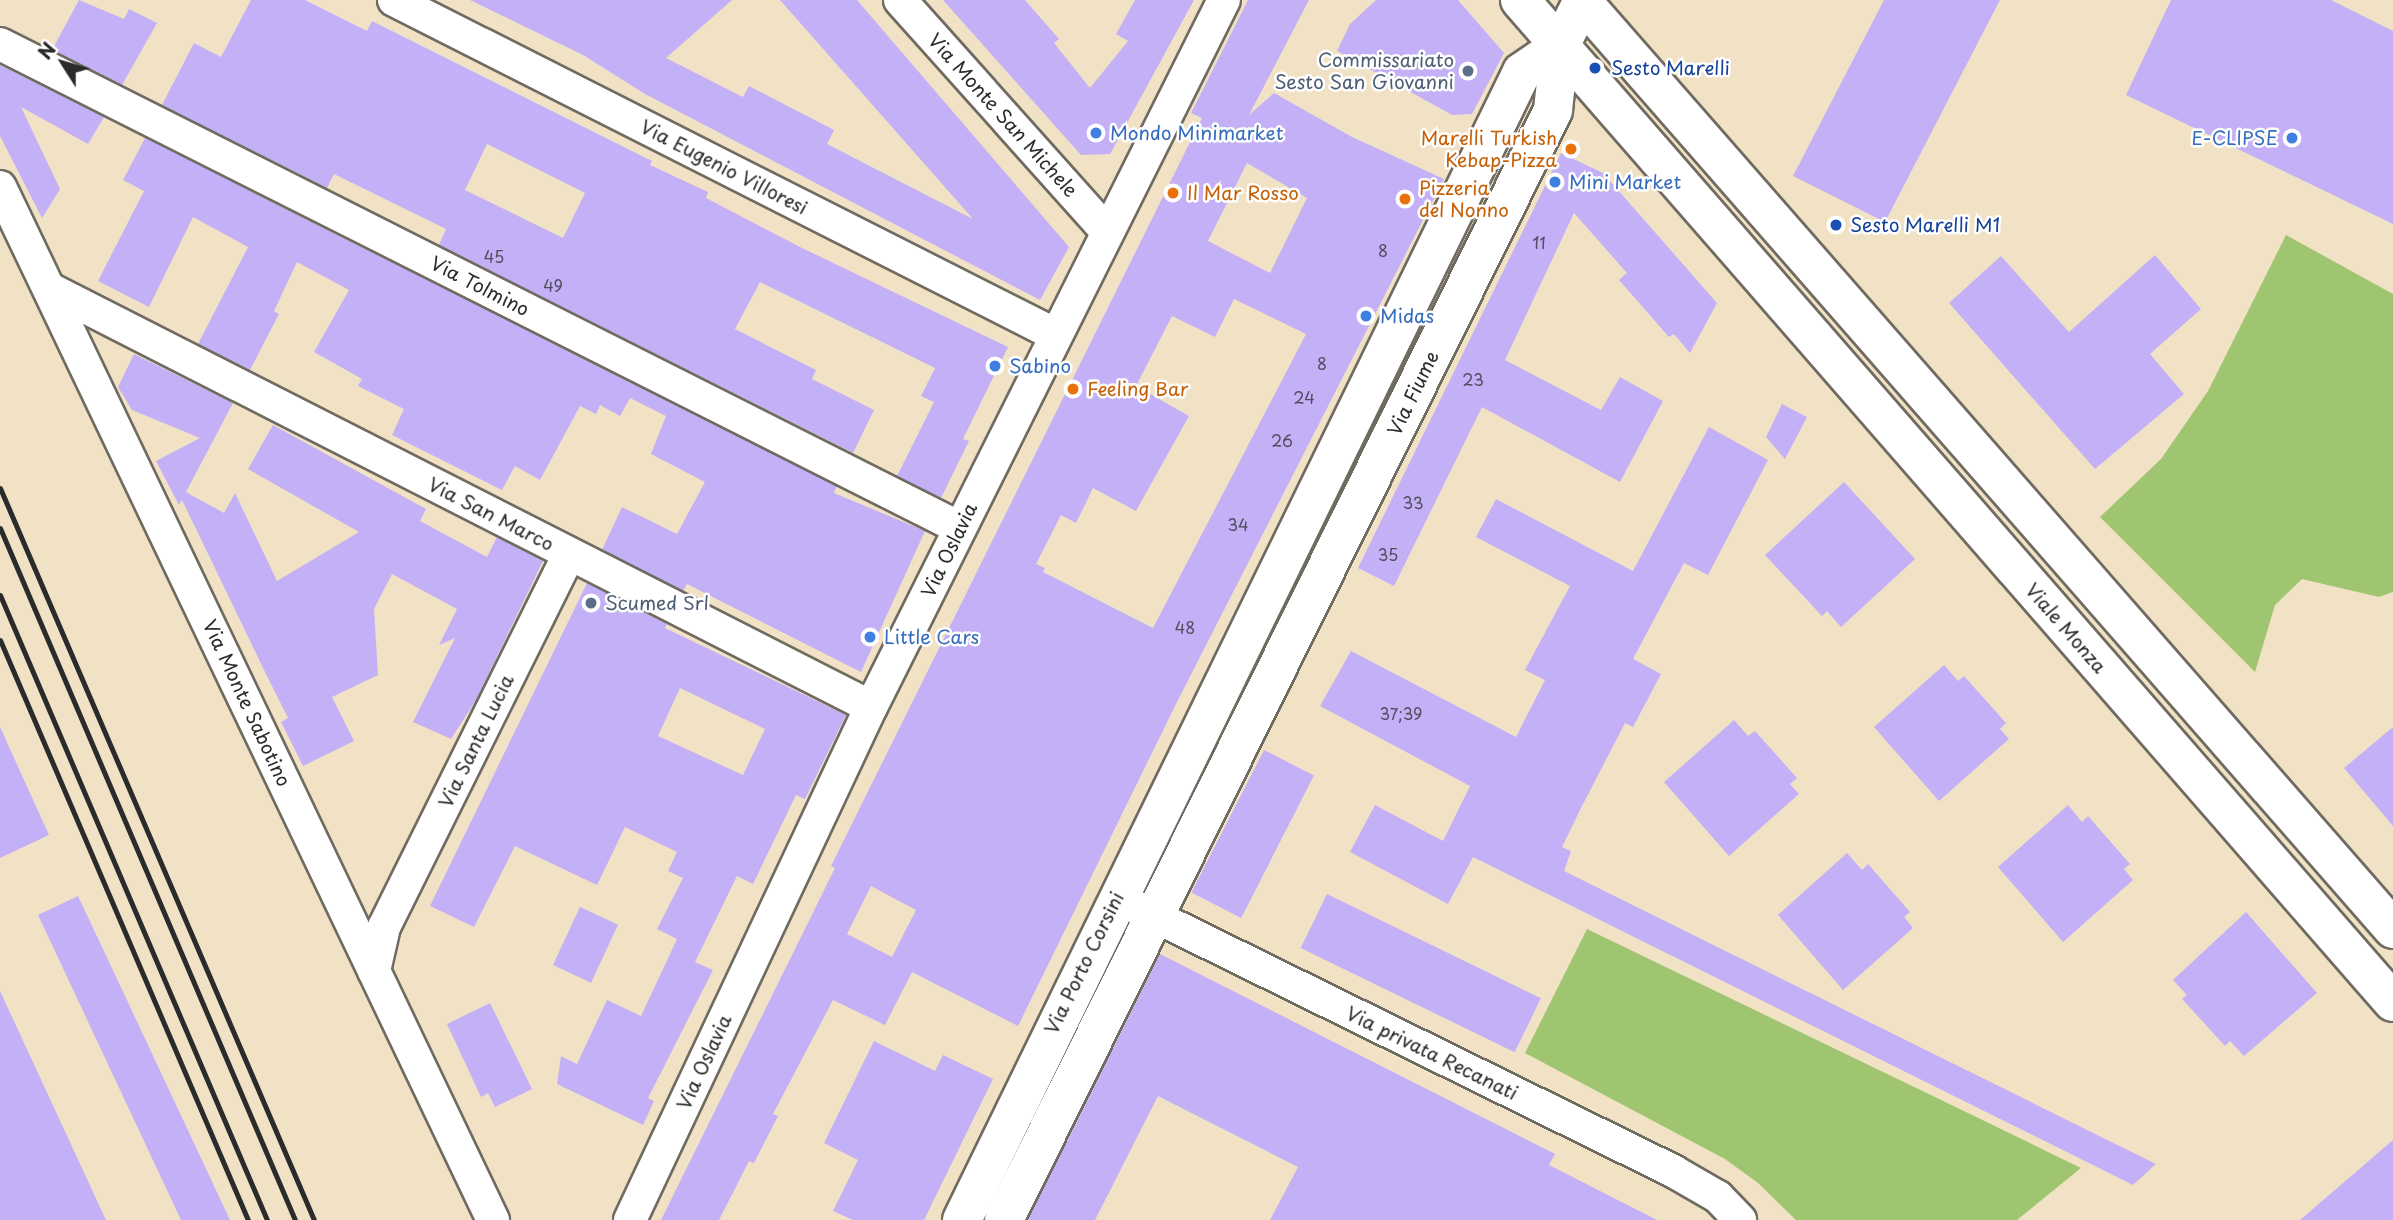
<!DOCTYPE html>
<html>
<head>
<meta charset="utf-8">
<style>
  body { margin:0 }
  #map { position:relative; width:2393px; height:1220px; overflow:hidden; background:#f1e2c5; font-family:"Playpen Sans",sans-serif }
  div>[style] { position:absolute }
  .green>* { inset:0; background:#9fc570 }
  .building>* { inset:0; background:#c4b0f6; transform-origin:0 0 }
  .roads { filter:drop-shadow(2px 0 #706b61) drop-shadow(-2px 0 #706b61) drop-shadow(0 2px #706b61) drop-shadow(0 -2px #706b61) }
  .minor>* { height:32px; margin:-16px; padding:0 16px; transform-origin:16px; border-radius:16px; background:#fff }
  .tertiary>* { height:38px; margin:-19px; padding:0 19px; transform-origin:19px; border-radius:19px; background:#fff }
  .primary>* { height:38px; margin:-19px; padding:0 19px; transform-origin:19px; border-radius:19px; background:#fff }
  .rail>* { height:5px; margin:-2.5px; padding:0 2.5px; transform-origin:2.5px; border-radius:2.5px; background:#2b2b2b }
  .dots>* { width:19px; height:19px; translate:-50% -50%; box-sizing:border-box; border:4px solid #fff; border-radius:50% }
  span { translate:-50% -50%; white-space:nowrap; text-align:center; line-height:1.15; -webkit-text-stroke:5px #fff; paint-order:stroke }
  .number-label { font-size:16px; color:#514c5e }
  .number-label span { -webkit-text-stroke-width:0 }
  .service-label { font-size:19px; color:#4e5e75 }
  .right { translate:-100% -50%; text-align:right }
  .left { translate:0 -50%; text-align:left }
  .transit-label { font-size:19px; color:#164399 }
  .street-label { font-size:19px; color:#2b2b2b }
  .shop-label { font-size:19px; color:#366cbe }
  .food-label { font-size:19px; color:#c56008 }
  .north { position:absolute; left:28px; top:28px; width:70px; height:70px; -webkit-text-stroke:5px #fff; paint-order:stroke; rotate:307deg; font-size:19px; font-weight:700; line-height:28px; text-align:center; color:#2b2b2b }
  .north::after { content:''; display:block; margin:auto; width:24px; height:32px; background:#2b2b2b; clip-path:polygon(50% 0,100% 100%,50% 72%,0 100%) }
</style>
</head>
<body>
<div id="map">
  <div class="green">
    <div style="clip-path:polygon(2286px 235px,2393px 294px,2393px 592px,2379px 597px,2302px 579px,2275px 605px,2255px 672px,2100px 517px,2161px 459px,2208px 391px)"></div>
    <div style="clip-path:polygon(1587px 929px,1968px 1113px,2081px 1168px,2017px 1220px,1796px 1220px,1758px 1183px,1725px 1159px,1525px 1053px)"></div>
  </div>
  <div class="building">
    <div style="clip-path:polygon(79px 0,124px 19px,129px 9px,157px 23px,122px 85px,52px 50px)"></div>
    <div style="clip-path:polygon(evenodd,251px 0,305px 0,367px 31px,372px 21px,652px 161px,650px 165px,708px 192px,706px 198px,802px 248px,1008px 347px,963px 439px,969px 441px,941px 498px,897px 476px,934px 402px,921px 396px,935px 368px,760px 282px,735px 329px,816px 370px,812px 379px,874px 410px,853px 453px,439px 245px,446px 229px,334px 174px,327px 188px,162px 105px,194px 43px,221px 57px,251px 0,487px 144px,585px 193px,563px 238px,465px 190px,487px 144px)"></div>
    <div style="clip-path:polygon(470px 0,732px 0,666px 58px,743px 97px,749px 86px,834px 130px,827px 144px,973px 219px,780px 0,857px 0,1069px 247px,1040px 300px,645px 94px,583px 55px)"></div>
    <div style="clip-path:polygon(943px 0,1025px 0,1059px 39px,1054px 43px,1090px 88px,1128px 41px,1116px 34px,1135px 0,1194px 0,1110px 154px,1081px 155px)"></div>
    <div style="clip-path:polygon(evenodd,1248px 0,1309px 0,1249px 115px,1274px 93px,1352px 137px,1444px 179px,1177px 702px,1018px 1026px,912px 972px,885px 1025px,833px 1000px,773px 1114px,778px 1116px,754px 1163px,749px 1161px,719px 1220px,661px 1220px,835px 868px,831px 866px,1202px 118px,1191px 113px,1248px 0,1247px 163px,1307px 198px,1270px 273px,1208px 241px,1247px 163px,1248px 0,1234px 299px,1306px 334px,1153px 628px,1043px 572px,1045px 568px,1036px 564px,1061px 515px,1076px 523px,1093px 488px,1136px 511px,1189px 416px,1136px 386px,1172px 316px,1215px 337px,1234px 299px,1248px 0,871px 886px,916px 910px,892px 957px,847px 934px,871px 886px)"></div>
    <div style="clip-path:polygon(1376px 0,1458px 0,1504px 53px,1472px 114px,1452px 115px,1337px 51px,1350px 24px)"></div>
    <div style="clip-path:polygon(1884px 0,2000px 0,1885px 222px,1793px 176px)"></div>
    <div style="clip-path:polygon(2171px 0,2331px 0,2393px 31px,2393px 224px,2126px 95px)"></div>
    <div style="clip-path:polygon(0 65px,104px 117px,88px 144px,21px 107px,60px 189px,42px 218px,0 136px)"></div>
    <div style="clip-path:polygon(145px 138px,837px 486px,834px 493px,925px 531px,861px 672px,687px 584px,683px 591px,602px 550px,622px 507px,677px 534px,705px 482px,651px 454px,666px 416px,630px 398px,620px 416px,600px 405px,596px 414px,580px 406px,540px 480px,515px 466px,502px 490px,392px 435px,404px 409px,358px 386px,362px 379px,314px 352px,349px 290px,297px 262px,274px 311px,279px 314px,250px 370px,198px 344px,248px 247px,193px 217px,149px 307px,98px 281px,144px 191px,123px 180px)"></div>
    <div style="clip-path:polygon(1561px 153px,1603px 173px,1717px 303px,1690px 353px,1674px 334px,1669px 337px,1619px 280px,1627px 273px,1574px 213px,1505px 360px,1601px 410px,1620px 377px,1663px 401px,1620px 482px,1482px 407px,1394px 586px,1358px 568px)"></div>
    <div style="clip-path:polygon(2155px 255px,2201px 309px,2150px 354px,2184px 394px,2095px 469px,1949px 303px,2001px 256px,2069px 332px)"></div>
    <div style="clip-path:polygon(134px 354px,233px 403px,186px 492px,224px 513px,235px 493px,277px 581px,359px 532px,248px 469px,273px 425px,426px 509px,420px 521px,487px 557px,497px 537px,543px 561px,476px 700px,451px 739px,413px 722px,455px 638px,439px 645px,457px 609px,392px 574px,374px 609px,378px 675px,332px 697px,354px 741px,303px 766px,281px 722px,288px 718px,265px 672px,182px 500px,179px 505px,156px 461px,200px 438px,132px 410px,118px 387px)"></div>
    <div style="clip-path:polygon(1782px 404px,1807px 417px,1785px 459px,1766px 437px)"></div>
    <div style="clip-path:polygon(1709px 427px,1768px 460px,1708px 575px,1684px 563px,1633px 659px,1661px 674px,1633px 727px,1625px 723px,1581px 808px,1562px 847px,1571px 851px,1564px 871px,2156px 1164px,2133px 1185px,1473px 857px,1448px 904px,1350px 852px,1375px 805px,1443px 841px,1470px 786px,1320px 706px,1351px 651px,1516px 737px,1545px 680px,1525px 670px,1570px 586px,1476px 537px,1496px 499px,1633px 571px)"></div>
    <div style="clip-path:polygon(1844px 482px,1915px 559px,1841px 627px,1827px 611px,1822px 616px,1765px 555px)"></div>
    <div style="clip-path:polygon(evenodd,587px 583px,667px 624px,665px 628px,846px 715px,805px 799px,796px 795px,753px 884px,737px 876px,695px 962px,713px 970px,648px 1098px,654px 1101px,643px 1125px,557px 1084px,561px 1056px,577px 1064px,607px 1000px,641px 1016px,677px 939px,657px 929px,683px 878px,668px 871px,677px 852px,625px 827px,597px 885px,515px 846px,474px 927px,430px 906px,587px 583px,680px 688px,765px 729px,743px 775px,658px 736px,680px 688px)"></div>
    <div style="clip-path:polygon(1944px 665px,1958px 681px,1964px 676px,2006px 723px,2000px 729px,2009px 739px,1939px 801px,1874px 727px)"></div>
    <div style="clip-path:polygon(1734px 720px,1748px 736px,1755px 731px,1797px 778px,1790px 784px,1799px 794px,1729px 856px,1664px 782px)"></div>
    <div style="clip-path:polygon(0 727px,49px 835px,0 858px)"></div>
    <div style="clip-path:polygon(2393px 727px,2393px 826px,2344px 768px)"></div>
    <div style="left:1264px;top:750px;width:56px;height:160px;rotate:27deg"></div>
    <div style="clip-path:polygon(2068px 805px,2082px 822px,2088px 816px,2130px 864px,2124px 869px,2133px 880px,2063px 942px,1998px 867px)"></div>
    <div style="clip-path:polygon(1847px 853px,1862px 870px,1868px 864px,1910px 912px,1904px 917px,1913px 928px,1843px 990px,1778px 915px)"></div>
    <div style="left:1327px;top:894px;width:238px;height:60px;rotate:26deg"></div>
    <div style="clip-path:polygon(78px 896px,133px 1013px,230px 1220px,181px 1220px,38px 915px)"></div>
    <div style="left:580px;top:907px;width:42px;height:64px;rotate:25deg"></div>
    <div style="clip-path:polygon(2246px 912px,2317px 993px,2244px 1056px,2230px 1041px,2225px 1046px,2182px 999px,2187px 995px,2173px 980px)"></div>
    <div style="clip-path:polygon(1160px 954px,1555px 1154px,1549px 1165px,1657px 1220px,1270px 1220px,1298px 1167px,1158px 1096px,1095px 1220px,1028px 1220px)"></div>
    <div style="clip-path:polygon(0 991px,106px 1220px,0 1220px)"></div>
    <div style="clip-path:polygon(490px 1003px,532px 1089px,495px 1107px,488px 1093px,481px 1097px,447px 1024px)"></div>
    <div style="clip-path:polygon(874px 1041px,935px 1071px,943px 1055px,993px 1079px,924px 1220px,853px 1220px,833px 1211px,858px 1160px,824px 1143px)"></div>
    <div style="clip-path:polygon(2393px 1140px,2393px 1220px,2300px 1220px)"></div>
  </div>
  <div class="roads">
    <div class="minor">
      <div style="left:394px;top:0;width:740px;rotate:26.84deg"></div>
      <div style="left:900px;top:0;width:309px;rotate:48.2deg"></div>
      <div style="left:0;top:44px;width:1075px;rotate:26.76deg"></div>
      <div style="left:0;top:187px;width:1145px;rotate:64.49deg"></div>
      <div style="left:50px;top:289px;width:921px;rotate:26.98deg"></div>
      <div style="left:1134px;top:906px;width:601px;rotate:26.18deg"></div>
      <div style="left:1673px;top:1171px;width:52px;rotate:30deg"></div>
      <div style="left:1718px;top:1197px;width:32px;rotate:46deg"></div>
      <div style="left:374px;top:971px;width:45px;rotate:-77.2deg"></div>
      <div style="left:384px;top:927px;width:415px;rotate:-63.6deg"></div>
      <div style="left:630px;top:1220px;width:567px;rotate:-64.84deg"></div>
      <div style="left:871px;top:707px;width:790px;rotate:-63.47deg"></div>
    </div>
    <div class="tertiary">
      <div style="left:962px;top:1220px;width:1277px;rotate:-64deg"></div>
      <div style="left:1522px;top:72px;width:46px;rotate:-34.4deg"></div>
      <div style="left:1004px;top:1220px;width:1238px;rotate:-63.68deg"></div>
      <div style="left:1553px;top:110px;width:64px;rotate:-83.8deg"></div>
      <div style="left:1560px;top:46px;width:51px;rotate:-63.4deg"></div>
    </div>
    <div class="primary">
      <div style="left:1520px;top:0;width:1329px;rotate:48.94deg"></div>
      <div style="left:1581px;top:0;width:1234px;rotate:48.84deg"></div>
    </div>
  </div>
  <div class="rail">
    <div style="left:0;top:488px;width:797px;rotate:66.78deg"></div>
    <div style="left:0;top:528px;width:752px;rotate:66.91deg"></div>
    <div style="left:0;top:595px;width:680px;rotate:66.87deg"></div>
    <div style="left:0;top:640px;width:631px;rotate:66.85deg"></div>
  </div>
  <div class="dots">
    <div style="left:1595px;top:68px;background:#1a4fb4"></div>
    <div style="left:1468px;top:71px;background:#5c6f8a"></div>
    <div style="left:1096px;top:133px;background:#3f7fe0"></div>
    <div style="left:2292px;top:138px;background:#3f7fe0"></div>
    <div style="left:1571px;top:149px;background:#e8710a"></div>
    <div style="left:1555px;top:182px;background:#3f7fe0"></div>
    <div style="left:1173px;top:193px;background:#e8710a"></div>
    <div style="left:1405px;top:199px;background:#e8710a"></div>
    <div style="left:1836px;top:225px;background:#1a4fb4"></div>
    <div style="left:1366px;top:316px;background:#3f7fe0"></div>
    <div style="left:995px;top:366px;background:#3f7fe0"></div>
    <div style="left:1073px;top:389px;background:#e8710a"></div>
    <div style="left:591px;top:603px;background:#5c6f8a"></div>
    <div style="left:870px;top:637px;background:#3f7fe0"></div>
  </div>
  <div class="number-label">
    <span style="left:1539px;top:242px">11</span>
    <span style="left:1383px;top:250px">8</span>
    <span style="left:494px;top:256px">45</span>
    <span style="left:553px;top:285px">49</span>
    <span style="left:1322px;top:363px">8</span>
    <span style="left:1473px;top:379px">23</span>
    <span style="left:1304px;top:397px">24</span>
    <span style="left:1282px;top:440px">26</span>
    <span style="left:1413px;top:502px">33</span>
    <span style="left:1238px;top:524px">34</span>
    <span style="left:1388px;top:554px">35</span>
    <span style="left:1185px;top:627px">48</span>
    <span style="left:1401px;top:713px">37;39</span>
  </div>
  <div class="service-label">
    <span class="right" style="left:1454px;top:71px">Commissariato<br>Sesto San Giovanni</span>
    <span class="left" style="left:605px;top:603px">Scumed Srl</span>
  </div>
  <div class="transit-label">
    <span class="left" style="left:1611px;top:68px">Sesto Marelli</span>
    <span class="left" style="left:1850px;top:225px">Sesto Marelli M1</span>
  </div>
  <div class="street-label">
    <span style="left:1003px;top:115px;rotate:48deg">Via Monte San Michele</span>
    <span style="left:724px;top:167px;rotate:27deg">Via Eugenio Villoresi</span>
    <span style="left:480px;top:286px;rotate:27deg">Via Tolmino</span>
    <span style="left:1413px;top:393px;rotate:-64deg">Via Fiume</span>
    <span style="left:491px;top:514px;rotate:27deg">Via San Marco</span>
    <span style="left:949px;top:550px;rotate:-64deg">Via Oslavia</span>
    <span style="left:2066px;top:628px;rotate:49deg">Viale Monza</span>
    <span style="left:247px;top:703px;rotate:65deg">Via Monte Sabotino</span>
    <span style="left:476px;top:741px;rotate:-64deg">Via Santa Lucia</span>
    <span style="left:1084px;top:963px;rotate:-64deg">Via Porto Corsini</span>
    <span style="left:1432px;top:1053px;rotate:26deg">Via privata Recanati</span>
    <span style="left:704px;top:1062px;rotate:-65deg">Via Oslavia</span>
  </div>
  <div class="shop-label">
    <span class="left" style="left:1110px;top:133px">Mondo Minimarket</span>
    <span class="right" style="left:2278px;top:138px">E-CLIPSE</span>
    <span class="left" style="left:1569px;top:182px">Mini Market</span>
    <span class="left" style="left:1380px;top:316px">Midas</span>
    <span class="left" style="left:1009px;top:366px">Sabino</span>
    <span class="left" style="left:884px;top:637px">Little Cars</span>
  </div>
  <div class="food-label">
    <span class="right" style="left:1557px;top:149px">Marelli Turkish<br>Kebap-Pizza</span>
    <span class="left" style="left:1419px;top:199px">Pizzeria<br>del Nonno</span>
    <span class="left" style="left:1187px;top:193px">Il Mar Rosso</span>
    <span class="left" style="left:1087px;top:389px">Feeling Bar</span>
  </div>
  <div class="north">N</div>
</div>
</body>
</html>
